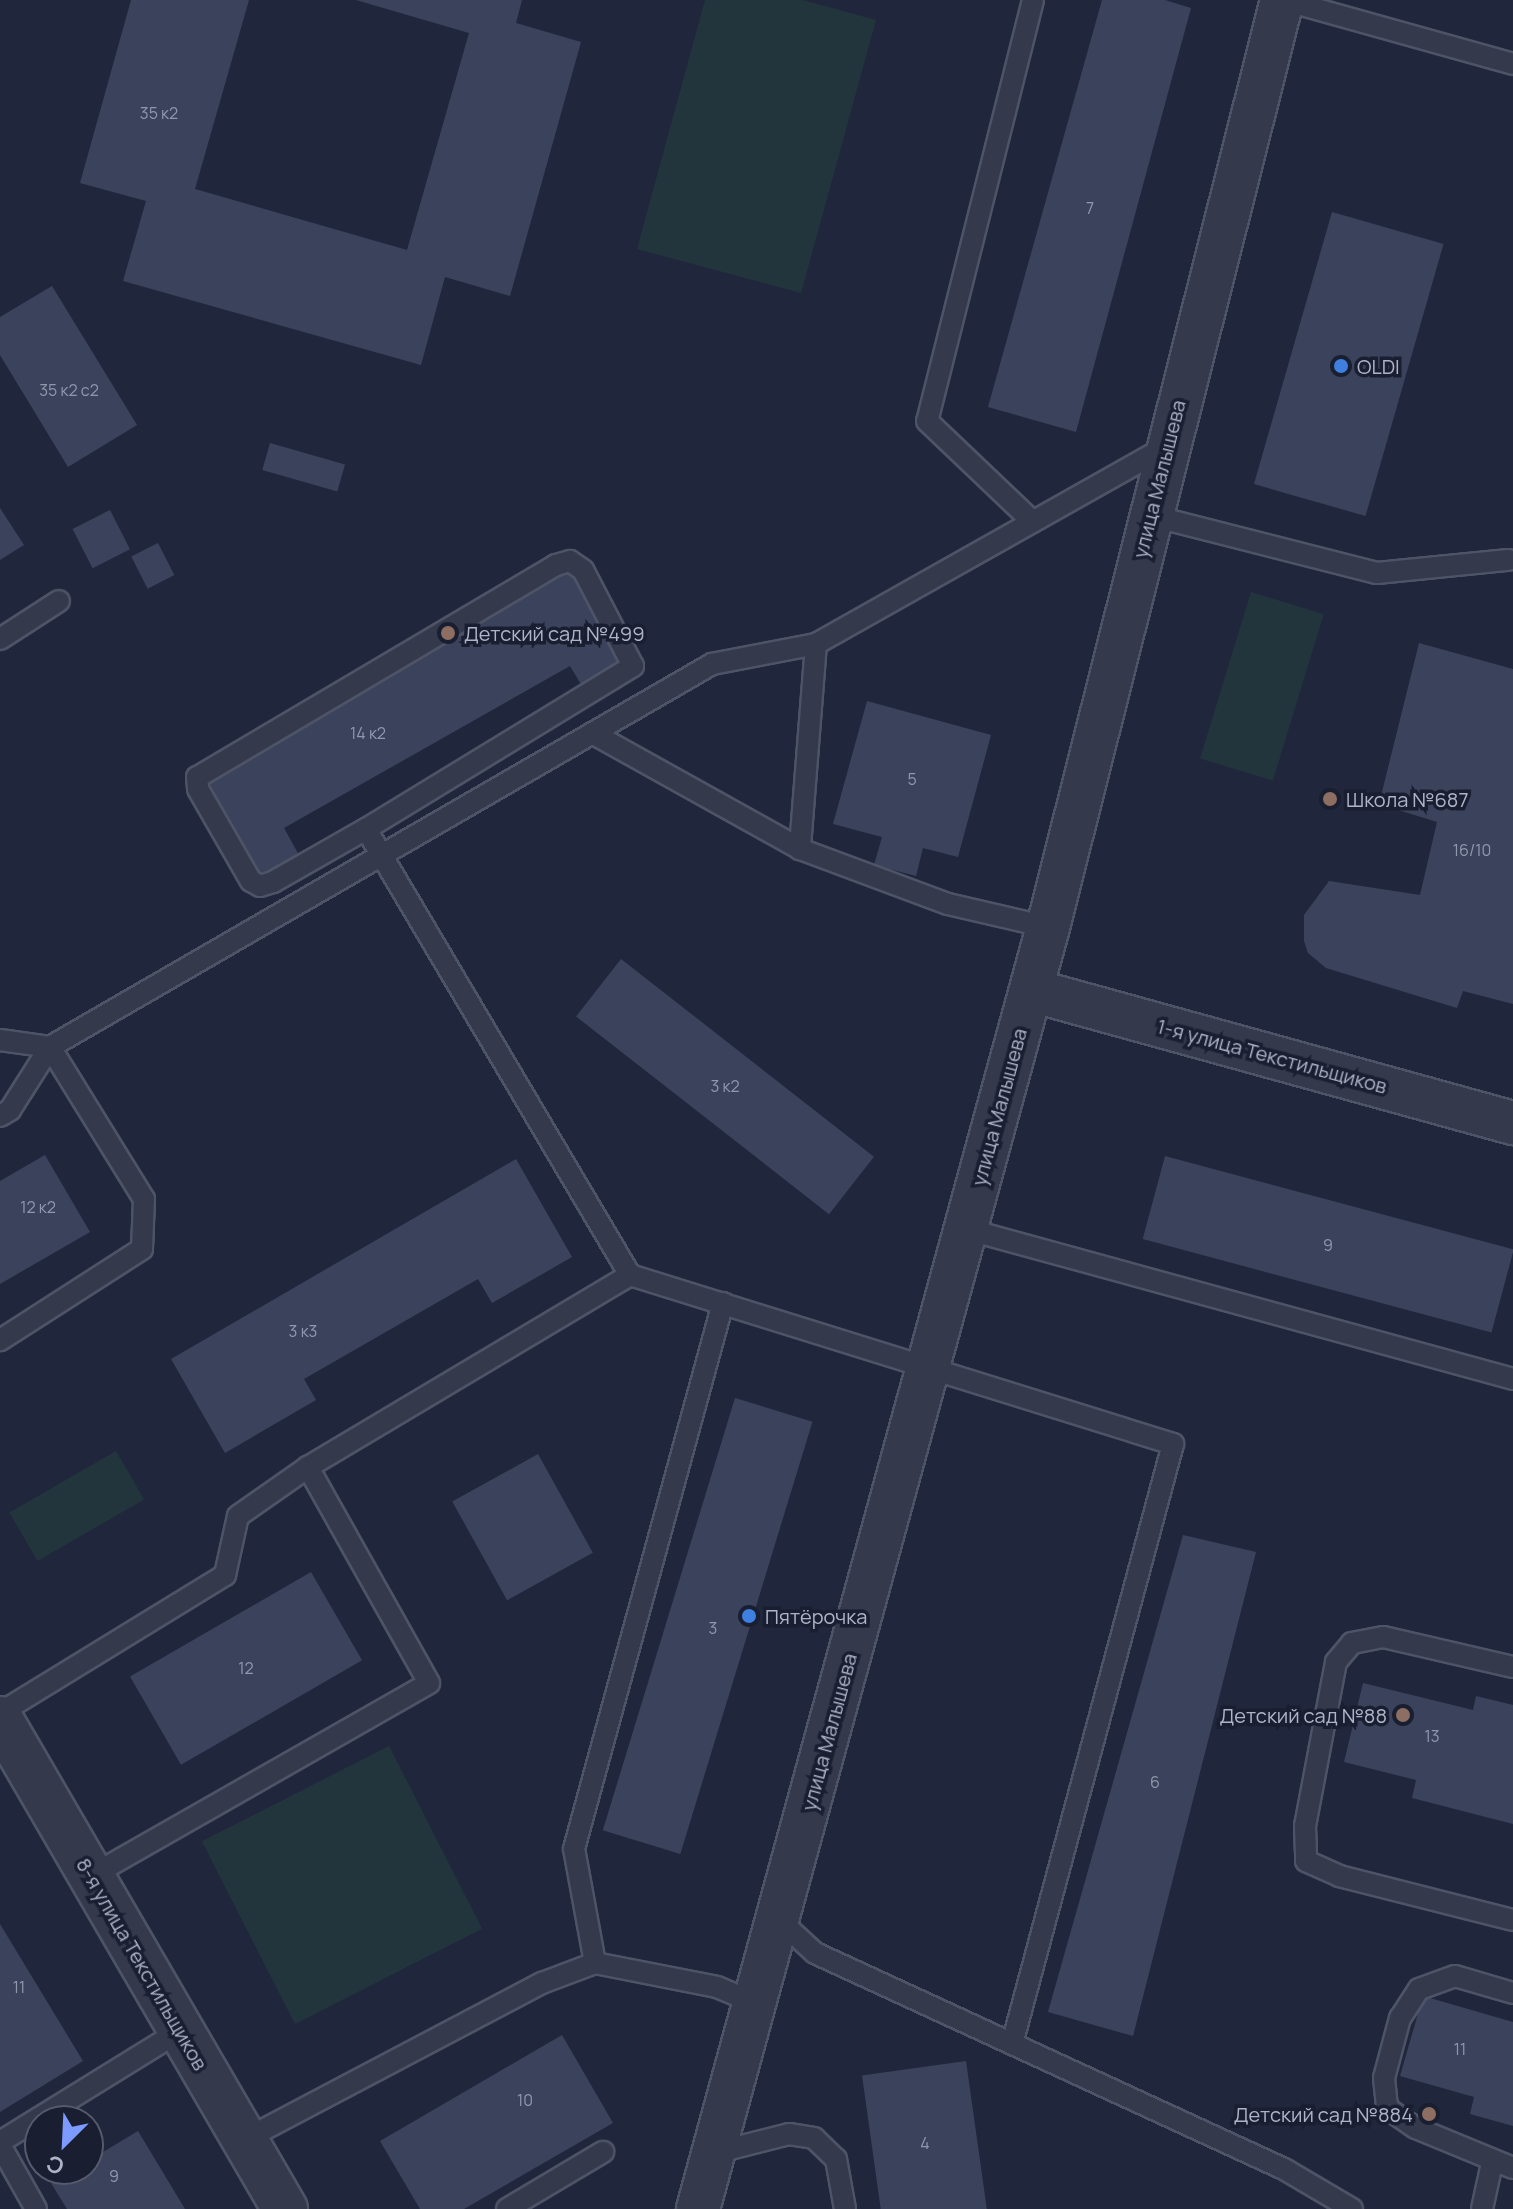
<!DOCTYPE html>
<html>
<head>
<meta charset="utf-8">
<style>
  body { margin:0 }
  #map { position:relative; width:1513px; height:2209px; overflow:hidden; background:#20273c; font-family:Manrope,sans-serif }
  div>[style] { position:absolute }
  .green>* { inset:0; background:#22353d; transform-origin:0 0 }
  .building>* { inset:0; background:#3b435c; transform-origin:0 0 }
  .roads { filter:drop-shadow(2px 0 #4e5467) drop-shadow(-2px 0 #4e5467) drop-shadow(0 2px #4e5467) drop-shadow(0 -2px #4e5467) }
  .service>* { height:20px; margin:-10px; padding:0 10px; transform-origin:10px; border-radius:10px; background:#343a4c }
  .minor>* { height:42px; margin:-21px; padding:0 21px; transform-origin:21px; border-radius:21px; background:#343a4c }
  .tertiary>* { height:44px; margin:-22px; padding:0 22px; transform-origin:22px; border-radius:22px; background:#343a4c }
  .dots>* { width:22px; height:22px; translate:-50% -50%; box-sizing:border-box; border:4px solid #191f30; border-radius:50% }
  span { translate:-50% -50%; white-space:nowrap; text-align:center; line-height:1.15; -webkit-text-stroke:7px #191f30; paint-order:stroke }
  .number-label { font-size:16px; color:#9198ad }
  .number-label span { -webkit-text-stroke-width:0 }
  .poi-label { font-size:20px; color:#aeb4c8 }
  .left { translate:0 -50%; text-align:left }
  .right { translate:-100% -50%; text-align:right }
  .street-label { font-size:20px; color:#aeb4c8 }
  .north { position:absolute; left:24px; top:2105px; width:80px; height:80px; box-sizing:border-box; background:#191f30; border:2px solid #555b6d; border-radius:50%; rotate:204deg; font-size:22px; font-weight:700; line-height:32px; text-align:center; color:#aeb4c8 }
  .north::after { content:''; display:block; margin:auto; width:28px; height:36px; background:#7c9aff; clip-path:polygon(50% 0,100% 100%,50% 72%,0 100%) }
</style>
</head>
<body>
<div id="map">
  <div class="green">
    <div style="clip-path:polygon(705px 0,803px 0,876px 20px,801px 293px,637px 249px)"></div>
    <div style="left:1251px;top:592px;width:76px;height:174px;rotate:17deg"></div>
    <div style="left:116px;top:1451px;width:56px;height:123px;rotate:60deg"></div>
    <div style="left:389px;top:1746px;width:205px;height:210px;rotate:63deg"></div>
  </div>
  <div class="building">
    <div style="clip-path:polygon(131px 0,249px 0,195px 189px,407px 250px,469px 33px,356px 0,522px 0,516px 23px,581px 42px,510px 296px,445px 277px,421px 365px,123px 281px,146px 201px,80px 183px)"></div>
    <div style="clip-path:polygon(1102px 0,1165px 0,1191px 8px,1076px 432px,988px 407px)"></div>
    <div style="left:1332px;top:212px;width:116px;height:283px;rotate:16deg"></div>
    <div style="clip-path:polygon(52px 286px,137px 425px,68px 467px,0 355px,0 317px)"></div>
    <div style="left:270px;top:443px;width:78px;height:28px;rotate:16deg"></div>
    <div style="clip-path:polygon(0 508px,24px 545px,0 560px)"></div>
    <div style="left:110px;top:510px;width:44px;height:42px;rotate:63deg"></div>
    <div style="left:158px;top:543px;width:36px;height:30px;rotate:63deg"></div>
    <div style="clip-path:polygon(571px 570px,624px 662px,582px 686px,570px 666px,284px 828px,299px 855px,259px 877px,202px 779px)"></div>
    <div style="clip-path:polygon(1419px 643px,1513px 669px,1513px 1004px,1463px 991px,1457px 1008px,1326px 968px,1308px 953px,1304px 941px,1304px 915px,1329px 881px,1420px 895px,1437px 822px,1379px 804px)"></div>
    <div style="clip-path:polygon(867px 701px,991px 735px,958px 857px,923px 848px,916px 876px,874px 865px,882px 837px,833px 824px)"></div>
    <div style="left:621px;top:959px;width:321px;height:73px;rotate:38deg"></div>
    <div style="clip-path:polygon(45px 1155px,90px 1232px,0 1284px,0 1181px)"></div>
    <div style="left:1165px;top:1156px;width:361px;height:86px;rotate:15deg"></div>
    <div style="clip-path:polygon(516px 1159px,572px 1257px,492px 1303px,478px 1279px,304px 1379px,316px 1400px,225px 1453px,171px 1359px)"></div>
    <div style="left:735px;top:1398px;width:81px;height:452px;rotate:17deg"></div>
    <div style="left:538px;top:1454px;width:113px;height:98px;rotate:61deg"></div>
    <div style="clip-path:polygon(1183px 1535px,1256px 1552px,1133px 2036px,1048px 2012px)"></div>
    <div style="left:311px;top:1572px;width:102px;height:209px;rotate:60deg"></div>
    <div style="clip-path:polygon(1363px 1683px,1473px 1710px,1476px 1696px,1513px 1705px,1513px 1824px,1412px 1798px,1416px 1780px,1344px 1762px)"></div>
    <div style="clip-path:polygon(0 1924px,83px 2061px,0 2112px)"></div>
    <div style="clip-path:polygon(1423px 1996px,1513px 2022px,1513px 2126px,1470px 2114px,1474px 2097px,1400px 2076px)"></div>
    <div style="clip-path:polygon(562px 2035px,613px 2123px,464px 2209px,420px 2209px,380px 2141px)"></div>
    <div style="left:966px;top:2061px;width:150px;height:105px;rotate:82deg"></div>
    <div style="clip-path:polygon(138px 2131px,185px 2209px,67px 2209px,51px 2183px,75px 2169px,88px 2169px,88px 2161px)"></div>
  </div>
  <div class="roads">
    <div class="service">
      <div style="left:1033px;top:0;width:434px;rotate:104.1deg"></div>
      <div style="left:927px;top:421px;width:146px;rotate:43.6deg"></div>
      <div style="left:1284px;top:0;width:238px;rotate:15.6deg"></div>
      <div style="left:1149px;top:515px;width:235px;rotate:14.3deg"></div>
      <div style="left:1377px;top:573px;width:132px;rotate:-5.7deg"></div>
      <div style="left:0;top:639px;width:70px;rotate:-32.8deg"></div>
      <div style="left:816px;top:644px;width:206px;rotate:94.5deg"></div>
      <div style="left:800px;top:849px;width:158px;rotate:20.4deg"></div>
      <div style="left:948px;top:904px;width:103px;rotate:13deg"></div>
      <div style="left:592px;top:733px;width:238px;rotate:29.1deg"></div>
      <div style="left:366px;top:829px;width:313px;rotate:-31.4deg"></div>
      <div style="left:633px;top:666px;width:108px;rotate:-117.5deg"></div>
      <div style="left:583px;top:570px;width:16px;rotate:-145deg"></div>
      <div style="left:570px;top:561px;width:15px;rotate:164deg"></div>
      <div style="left:556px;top:565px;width:417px;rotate:149.4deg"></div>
      <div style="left:197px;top:777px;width:12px;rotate:85deg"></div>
      <div style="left:198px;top:789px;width:106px;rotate:60.1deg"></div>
      <div style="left:251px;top:881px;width:10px;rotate:29deg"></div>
      <div style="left:260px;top:886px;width:14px;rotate:-17deg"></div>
      <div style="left:273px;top:882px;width:107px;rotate:-29.7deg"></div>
      <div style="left:366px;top:829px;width:518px;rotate:59.38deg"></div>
      <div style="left:630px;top:1275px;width:569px;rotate:17.29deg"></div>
      <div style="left:1173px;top:1444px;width:621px;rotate:105.02deg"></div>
      <div style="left:0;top:1040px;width:50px;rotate:8deg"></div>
      <div style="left:50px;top:1047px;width:765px;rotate:-30.05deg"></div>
      <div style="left:712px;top:664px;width:106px;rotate:-10.9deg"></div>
      <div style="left:816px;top:644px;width:402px;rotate:-29.4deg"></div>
      <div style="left:0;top:1116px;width:12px;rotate:-31deg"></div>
      <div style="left:10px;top:1110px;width:75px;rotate:-57.6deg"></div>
      <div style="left:50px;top:1047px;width:179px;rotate:58.3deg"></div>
      <div style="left:144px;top:1199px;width:50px;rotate:92.3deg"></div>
      <div style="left:142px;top:1249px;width:169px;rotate:147.3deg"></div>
      <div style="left:966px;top:1229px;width:567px;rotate:15.33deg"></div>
      <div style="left:1513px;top:1667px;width:133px;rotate:-167deg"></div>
      <div style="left:1383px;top:1637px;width:32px;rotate:169deg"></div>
      <div style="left:1352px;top:1643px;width:25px;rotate:130deg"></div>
      <div style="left:1336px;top:1662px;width:167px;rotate:100.7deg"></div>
      <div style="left:1305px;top:1826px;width:35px;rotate:88deg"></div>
      <div style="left:1306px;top:1861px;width:36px;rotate:24deg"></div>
      <div style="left:1339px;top:1876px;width:179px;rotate:14.2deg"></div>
      <div style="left:0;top:1713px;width:264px;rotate:-31.5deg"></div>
      <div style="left:225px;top:1575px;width:60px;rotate:-77.6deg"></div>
      <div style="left:238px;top:1516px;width:85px;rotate:-35deg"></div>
      <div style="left:308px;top:1467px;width:375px;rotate:-30.8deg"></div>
      <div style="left:91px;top:1876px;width:389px;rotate:-29.7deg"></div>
      <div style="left:429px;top:1683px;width:248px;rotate:-119.3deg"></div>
      <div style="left:778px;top:1919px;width:50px;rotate:42.6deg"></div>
      <div style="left:815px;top:1953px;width:516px;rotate:24.73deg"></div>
      <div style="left:1284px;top:2169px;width:79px;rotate:30.5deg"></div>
      <div style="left:595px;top:1963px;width:116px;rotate:-100.4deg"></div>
      <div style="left:574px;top:1849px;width:566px;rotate:-74.74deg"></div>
      <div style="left:1513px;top:1993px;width:60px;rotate:-163.7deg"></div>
      <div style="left:1455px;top:1976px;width:38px;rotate:160deg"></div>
      <div style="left:1419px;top:1989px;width:35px;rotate:123deg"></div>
      <div style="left:1400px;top:2018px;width:62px;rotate:104.9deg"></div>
      <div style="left:1384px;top:2078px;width:30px;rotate:84deg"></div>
      <div style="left:1387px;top:2108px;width:35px;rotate:35deg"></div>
      <div style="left:1416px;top:2128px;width:105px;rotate:22.4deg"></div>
      <div style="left:244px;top:2140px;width:337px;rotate:-27.8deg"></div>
      <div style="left:542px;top:1983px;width:57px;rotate:-20.7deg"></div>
      <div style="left:595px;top:1963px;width:124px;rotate:11.1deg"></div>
      <div style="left:717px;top:1987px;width:41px;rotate:22.8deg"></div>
      <div style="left:0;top:2142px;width:213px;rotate:-31.7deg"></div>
      <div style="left:0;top:2145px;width:73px;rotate:60.6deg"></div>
      <div style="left:714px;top:2153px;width:77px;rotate:-14.2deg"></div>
      <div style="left:789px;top:2134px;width:25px;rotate:9deg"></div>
      <div style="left:814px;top:2138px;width:30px;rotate:44deg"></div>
      <div style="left:836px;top:2159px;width:51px;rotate:79.8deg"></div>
      <div style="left:507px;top:2209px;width:112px;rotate:-30.7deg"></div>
      <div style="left:1482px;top:2209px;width:47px;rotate:-77.7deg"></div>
    </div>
    <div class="minor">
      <div style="left:1031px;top:990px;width:500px;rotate:15.43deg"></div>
      <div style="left:698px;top:2209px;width:1329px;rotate:-74.73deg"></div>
      <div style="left:1048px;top:927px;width:956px;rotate:-75.83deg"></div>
    </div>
    <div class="tertiary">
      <div style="left:0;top:1719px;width:567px;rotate:59.82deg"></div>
    </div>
  </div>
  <div class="dots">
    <div style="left:1341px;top:366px;background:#3f7fe0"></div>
    <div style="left:448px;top:633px;background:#8d6e63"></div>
    <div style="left:1330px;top:799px;background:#8d6e63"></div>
    <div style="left:749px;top:1616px;background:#3f7fe0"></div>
    <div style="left:1403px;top:1715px;background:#8d6e63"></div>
    <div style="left:1429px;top:2114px;background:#8d6e63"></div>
  </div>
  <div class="number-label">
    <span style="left:159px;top:113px">35 к2</span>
    <span style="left:1090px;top:208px">7</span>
    <span style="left:69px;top:390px">35 к2 с2</span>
    <span style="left:368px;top:733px">14 к2</span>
    <span style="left:912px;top:779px">5</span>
    <span style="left:1472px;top:850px">16/10</span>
    <span style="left:725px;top:1086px">3 к2</span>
    <span style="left:38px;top:1207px">12 к2</span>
    <span style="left:1328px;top:1245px">9</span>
    <span style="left:303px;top:1331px">3 к3</span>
    <span style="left:713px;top:1628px">3</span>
    <span style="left:246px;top:1668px">12</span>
    <span style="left:1432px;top:1736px">13</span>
    <span style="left:1155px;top:1782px">6</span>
    <span style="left:19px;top:1987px">11</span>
    <span style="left:1460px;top:2049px">11</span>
    <span style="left:525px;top:2100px">10</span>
    <span style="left:925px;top:2143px">4</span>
    <span style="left:114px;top:2176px">9</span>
  </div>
  <div class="poi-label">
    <span class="left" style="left:1357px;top:366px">OLDI</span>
    <span class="left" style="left:464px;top:633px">Детский сад №499</span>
    <span class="left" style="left:1346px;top:799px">Школа №687</span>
    <span class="left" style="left:765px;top:1616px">Пятёрочка</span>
    <span class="right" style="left:1387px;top:1715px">Детский сад №88</span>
    <span class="right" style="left:1413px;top:2114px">Детский сад №884</span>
  </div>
  <div class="street-label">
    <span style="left:1159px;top:479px;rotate:-76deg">улица Малышева</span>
    <span style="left:1272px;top:1056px;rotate:15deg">1-я улица Текстильщиков</span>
    <span style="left:999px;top:1107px;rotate:-75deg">улица Малышева</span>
    <span style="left:829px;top:1732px;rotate:-75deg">улица Малышева</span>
    <span style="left:142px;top:1964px;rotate:60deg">8-я улица Текстильщиков</span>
  </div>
  <div class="north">С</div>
</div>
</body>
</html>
